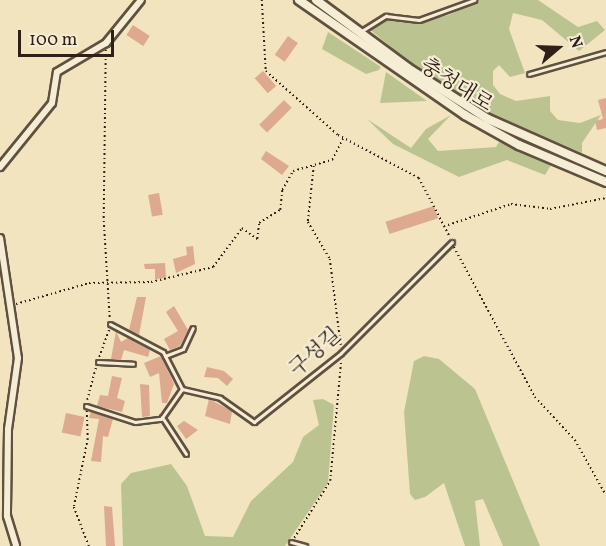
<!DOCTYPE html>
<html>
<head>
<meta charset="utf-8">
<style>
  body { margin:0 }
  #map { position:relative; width:606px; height:546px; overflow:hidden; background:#f1e4be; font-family:Vollkorn,"Noto Serif KR",serif }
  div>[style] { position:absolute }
  .green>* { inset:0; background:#bbc490 }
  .building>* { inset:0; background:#dda98f; transform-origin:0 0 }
  .path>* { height:1.5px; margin-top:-0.75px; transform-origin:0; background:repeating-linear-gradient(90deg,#2f1f16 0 1.5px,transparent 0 4.5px) }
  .roads { filter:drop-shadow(2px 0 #605040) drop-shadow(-2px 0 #605040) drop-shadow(0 2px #605040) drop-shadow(0 -2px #605040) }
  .service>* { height:3px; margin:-1.5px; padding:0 1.5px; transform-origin:1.5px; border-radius:1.5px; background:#f6edd5 }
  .minor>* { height:6px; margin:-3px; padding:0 3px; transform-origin:3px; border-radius:3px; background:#f6edd5 }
  .secondary>* { height:8px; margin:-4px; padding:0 4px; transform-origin:4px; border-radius:4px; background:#f6edd5 }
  span { translate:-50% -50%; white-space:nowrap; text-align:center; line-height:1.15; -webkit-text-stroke:4.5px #f6edd5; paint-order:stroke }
  .street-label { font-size:21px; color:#2f1f16 }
  .north { position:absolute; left:528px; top:18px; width:60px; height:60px; -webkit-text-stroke:4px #f6edd5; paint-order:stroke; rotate:71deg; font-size:16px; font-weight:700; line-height:24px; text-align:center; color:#2f1f16 }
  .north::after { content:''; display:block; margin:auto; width:21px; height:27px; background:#2f1f16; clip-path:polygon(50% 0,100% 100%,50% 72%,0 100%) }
  .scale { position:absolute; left:18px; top:30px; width:96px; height:27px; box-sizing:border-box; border:3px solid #2f1f16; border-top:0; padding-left:8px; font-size:18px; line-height:21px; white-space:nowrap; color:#2f1f16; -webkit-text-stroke:4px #f6edd5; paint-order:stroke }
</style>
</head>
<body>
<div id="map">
  <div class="green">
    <div style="clip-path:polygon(479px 0,538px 0,578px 27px,597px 21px,605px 30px,579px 51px,542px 20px,513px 13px,509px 29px,525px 73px,510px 77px,499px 65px,493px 71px,493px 85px,500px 94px,516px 101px,550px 96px,550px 111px,558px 120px,580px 123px,601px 115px,582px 143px,582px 153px,494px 115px,417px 69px,368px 28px,386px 19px,416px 22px,449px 15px)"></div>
    <div style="clip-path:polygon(328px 32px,381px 67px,379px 70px,366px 74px,322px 49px)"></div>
    <div style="clip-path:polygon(386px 72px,427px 101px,380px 103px)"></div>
    <div style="clip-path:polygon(451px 115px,428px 139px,438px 151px,496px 147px,499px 142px,551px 165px,545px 175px,507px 160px,459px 177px,393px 144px,367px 119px,411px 148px,426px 129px)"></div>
    <div style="clip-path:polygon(424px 356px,439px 359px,475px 389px,540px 546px,503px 546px,483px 499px,475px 501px,480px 546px,465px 546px,444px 483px,425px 497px,415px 500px,410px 494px,404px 412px,414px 361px)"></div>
    <div style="clip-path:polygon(323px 399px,334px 405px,328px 483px,285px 546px,123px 546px,121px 484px,131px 473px,171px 464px,187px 486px,205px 536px,233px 537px,251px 501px,293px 462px,303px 437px,319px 425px,313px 400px)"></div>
  </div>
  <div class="building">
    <div style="left:133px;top:25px;width:20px;height:12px;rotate:33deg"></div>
    <div style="left:288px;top:36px;width:12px;height:23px;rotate:35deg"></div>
    <div style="left:263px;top:71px;width:20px;height:11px;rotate:49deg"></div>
    <div style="clip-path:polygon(606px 98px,606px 128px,597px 130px,595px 121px,603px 119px,598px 100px)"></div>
    <div style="left:284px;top:100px;width:11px;height:35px;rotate:45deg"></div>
    <div style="clip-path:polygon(266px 151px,289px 166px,282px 175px,261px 159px)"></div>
    <div style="left:159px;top:193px;width:22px;height:11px;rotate:80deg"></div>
    <div style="left:434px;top:206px;width:13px;height:51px;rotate:72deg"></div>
    <div style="clip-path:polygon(193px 246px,195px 264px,176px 273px,173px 259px,187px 255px,186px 247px)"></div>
    <div style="clip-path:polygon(165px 263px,166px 278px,155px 279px,155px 269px,145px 269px,144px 264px)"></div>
    <div style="clip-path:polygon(137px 297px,146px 297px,139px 335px,129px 330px)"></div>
    <div style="clip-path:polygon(174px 306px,188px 330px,180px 346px,170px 350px,164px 339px,178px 331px,166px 312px)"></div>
    <div style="clip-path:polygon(116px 331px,121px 342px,128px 338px,150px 350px,148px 357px,124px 350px,121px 360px,111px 359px)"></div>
    <div style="clip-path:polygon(161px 356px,174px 384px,167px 403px,162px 403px,159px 373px,150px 377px,144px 363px)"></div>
    <div style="clip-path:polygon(207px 367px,224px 371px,233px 379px,227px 386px,218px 378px,204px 377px)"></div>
    <div style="clip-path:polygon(112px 376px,122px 378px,117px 398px,125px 401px,122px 412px,97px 406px,100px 395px,108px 396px)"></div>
    <div style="clip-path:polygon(140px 384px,149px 385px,150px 416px,142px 417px)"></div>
    <div style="clip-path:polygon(209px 399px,232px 411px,230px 424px,205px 416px)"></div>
    <div style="clip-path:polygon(91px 411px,113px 419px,108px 437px,103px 436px,101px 462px,91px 461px,99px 419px,89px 418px)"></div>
    <div style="left:66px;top:413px;width:19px;height:20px;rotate:12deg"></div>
    <div style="clip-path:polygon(184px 421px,198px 430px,186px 439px,177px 426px)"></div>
    <div style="clip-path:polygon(104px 506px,112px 507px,115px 546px,106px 546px)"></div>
  </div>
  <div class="path">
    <div style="left:262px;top:0;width:71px;rotate:86.8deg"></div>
    <div style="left:266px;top:71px;width:96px;rotate:41.6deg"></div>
    <div style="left:338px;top:135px;width:92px;rotate:28deg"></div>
    <div style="left:419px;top:178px;width:67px;rotate:62.3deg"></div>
    <div style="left:106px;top:50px;width:171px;rotate:90.7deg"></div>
    <div style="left:104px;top:221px;width:99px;rotate:86.5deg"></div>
    <div style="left:314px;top:166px;width:56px;rotate:96.1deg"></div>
    <div style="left:308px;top:222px;width:43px;rotate:59.3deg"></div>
    <div style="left:330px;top:259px;width:88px;rotate:82.8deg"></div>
    <div style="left:448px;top:225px;width:66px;rotate:-18.4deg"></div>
    <div style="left:511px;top:204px;width:39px;rotate:7deg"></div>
    <div style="left:550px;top:209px;width:57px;rotate:-11.1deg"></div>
    <div style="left:454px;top:247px;width:170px;rotate:61.6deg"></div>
    <div style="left:535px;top:397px;width:59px;rotate:47.1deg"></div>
    <div style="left:575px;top:440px;width:63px;rotate:60.6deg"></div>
    <div style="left:16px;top:304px;width:76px;rotate:-16deg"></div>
    <div style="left:89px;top:283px;width:62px;rotate:-0.9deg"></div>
    <div style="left:151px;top:282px;width:64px;rotate:-13.6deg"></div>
    <div style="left:213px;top:267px;width:49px;rotate:-53.4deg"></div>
    <div style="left:242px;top:228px;width:19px;rotate:36deg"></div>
    <div style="left:257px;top:239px;width:16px;rotate:-83deg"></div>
    <div style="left:259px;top:223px;width:25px;rotate:-32deg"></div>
    <div style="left:280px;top:210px;width:20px;rotate:-84deg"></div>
    <div style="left:282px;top:190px;width:22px;rotate:-60deg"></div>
    <div style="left:293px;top:171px;width:41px;rotate:-15.8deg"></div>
    <div style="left:332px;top:160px;width:25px;rotate:-63deg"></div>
    <div style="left:99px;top:357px;width:29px;rotate:-70deg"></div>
    <div style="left:87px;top:400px;width:34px;rotate:-75deg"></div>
    <div style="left:87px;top:411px;width:28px;rotate:88deg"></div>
    <div style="left:88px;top:439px;width:69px;rotate:101.6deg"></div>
    <div style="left:74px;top:507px;width:42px;rotate:69deg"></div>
    <div style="left:294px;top:538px;width:67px;rotate:-57.7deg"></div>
    <div style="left:330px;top:481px;width:121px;rotate:-84.8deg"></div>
  </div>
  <div class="roads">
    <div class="service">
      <div style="left:360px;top:32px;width:31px;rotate:-32deg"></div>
      <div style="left:386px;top:16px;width:33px;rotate:7deg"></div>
      <div style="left:419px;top:20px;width:59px;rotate:-20deg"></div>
      <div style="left:529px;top:74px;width:80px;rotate:-15.9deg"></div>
      <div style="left:110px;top:324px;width:60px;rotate:27.8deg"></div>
      <div style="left:163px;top:352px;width:42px;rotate:62.8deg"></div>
      <div style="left:165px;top:356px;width:19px;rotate:-21deg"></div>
      <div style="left:183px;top:349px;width:23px;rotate:-65deg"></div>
      <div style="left:98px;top:362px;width:35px;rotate:3deg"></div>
      <div style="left:86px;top:406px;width:52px;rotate:18.1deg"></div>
      <div style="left:135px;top:422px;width:26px;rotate:-7deg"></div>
      <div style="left:161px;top:419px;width:37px;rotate:-55deg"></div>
      <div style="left:182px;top:389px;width:39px;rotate:13deg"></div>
      <div style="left:220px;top:398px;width:42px;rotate:35.2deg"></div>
      <div style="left:254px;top:422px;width:111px;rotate:-38.4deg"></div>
      <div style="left:341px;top:353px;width:157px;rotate:-45deg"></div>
      <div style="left:162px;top:417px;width:44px;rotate:57deg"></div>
      <div style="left:291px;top:542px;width:15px;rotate:16deg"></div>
    </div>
    <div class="minor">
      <div style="left:0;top:167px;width:82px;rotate:-50.9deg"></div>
      <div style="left:52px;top:103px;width:31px;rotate:-81deg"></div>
      <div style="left:57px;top:72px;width:57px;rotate:-30.6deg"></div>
      <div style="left:106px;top:43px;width:55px;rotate:-50.9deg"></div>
      <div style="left:0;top:238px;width:121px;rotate:81.5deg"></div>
      <div style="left:18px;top:358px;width:72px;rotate:98deg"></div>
      <div style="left:8px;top:429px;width:87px;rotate:90.7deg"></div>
      <div style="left:7px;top:516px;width:31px;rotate:73deg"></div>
    </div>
    <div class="secondary">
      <div style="left:299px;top:0;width:202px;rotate:34.7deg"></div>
      <div style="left:465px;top:115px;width:62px;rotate:29.1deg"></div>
      <div style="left:519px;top:145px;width:95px;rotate:23deg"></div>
      <div style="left:316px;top:0;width:114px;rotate:36.5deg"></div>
      <div style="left:408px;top:68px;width:95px;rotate:32.5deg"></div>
      <div style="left:488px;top:119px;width:129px;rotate:23.8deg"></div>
    </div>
  </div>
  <div class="street-label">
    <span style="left:456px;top:86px;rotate:32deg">충청대로</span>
    <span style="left:316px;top:353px;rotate:-42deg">구성길</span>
  </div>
  <div class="north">N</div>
  <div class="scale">100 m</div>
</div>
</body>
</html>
